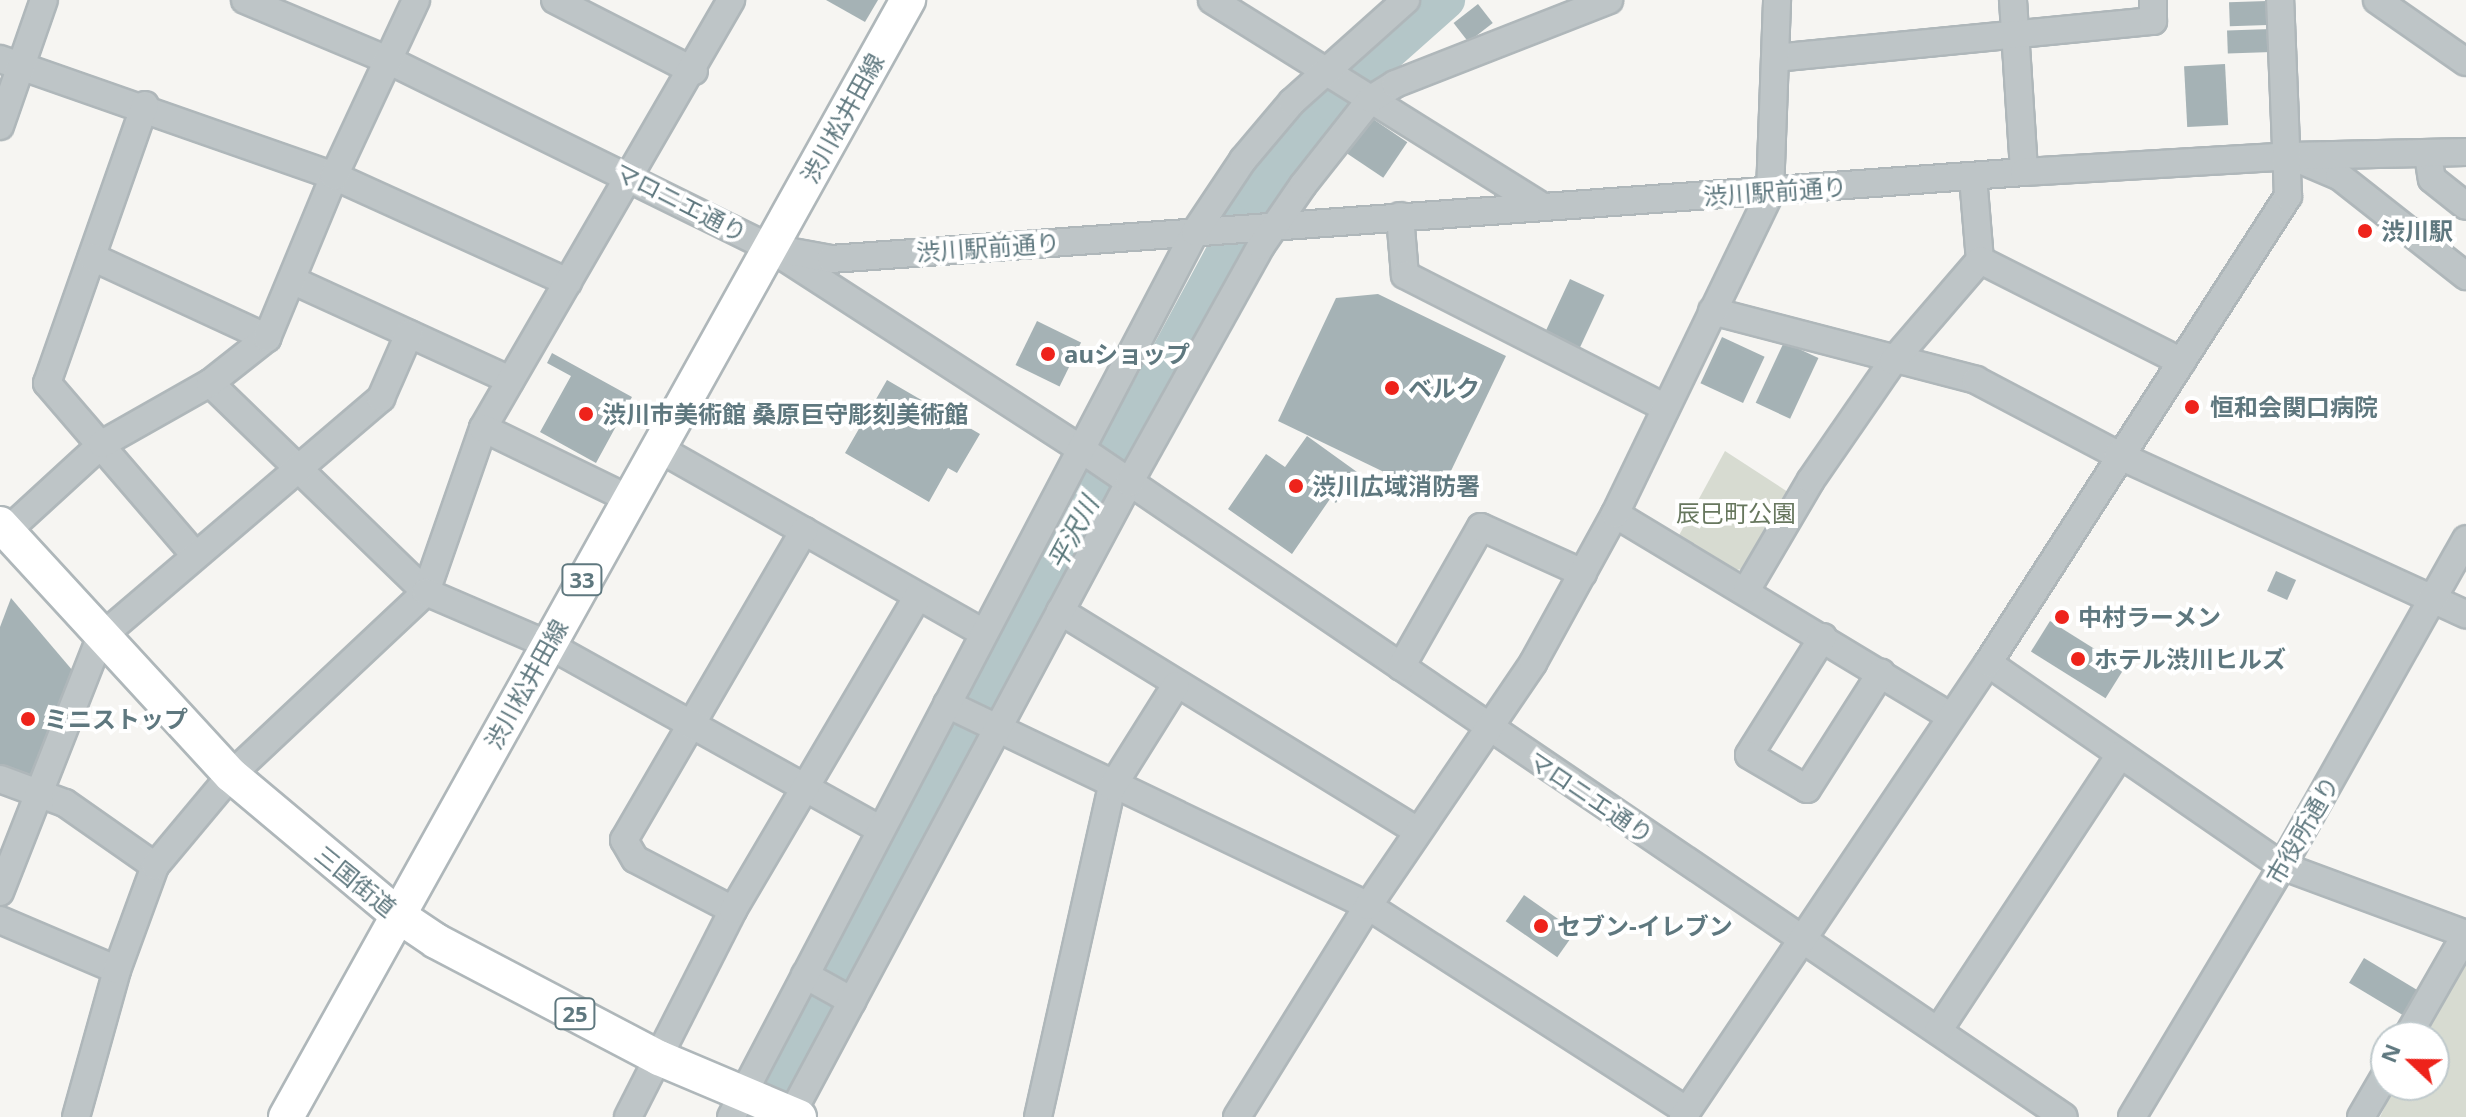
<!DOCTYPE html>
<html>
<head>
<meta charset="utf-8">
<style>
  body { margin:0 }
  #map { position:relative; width:2466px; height:1117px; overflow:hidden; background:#f6f5f2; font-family:"Noto Sans","Noto Sans JP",sans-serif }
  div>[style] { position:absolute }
  .green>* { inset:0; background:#d7dbd1 }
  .river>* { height:38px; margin:-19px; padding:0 19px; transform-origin:19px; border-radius:19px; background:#b4c6c8 }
  .building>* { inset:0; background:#a5b2b5; transform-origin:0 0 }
  .roads { filter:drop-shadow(2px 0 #afb7ba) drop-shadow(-2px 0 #afb7ba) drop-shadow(0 2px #afb7ba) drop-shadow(0 -2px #afb7ba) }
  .minor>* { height:26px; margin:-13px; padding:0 13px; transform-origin:13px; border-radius:13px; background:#bec5c7 }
  .major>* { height:34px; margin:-17px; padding:0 17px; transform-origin:17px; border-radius:17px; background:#fff }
  .dots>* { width:22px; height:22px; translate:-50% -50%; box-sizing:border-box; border:4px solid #fff; border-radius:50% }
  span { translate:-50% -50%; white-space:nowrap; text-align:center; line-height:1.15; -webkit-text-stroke:8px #fff; paint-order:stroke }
  .shield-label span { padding:2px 6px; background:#fff; border:2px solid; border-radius:6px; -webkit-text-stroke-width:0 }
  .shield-label { font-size:22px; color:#5f787f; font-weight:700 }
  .street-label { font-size:24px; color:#5f787f }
  .poi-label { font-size:24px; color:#5f787f; font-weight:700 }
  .left { translate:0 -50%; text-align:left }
  .park-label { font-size:24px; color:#67775e }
  .water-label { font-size:26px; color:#5a787b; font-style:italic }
  .north { position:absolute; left:2370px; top:1021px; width:80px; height:80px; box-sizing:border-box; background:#fff; border:2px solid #bfc9cc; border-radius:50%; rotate:292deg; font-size:22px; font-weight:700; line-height:32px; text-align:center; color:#5f787f }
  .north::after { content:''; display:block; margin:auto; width:28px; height:36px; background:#ee231b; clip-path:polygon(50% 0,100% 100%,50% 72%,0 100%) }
</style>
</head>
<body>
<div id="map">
  <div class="green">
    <div style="clip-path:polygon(1725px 451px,1794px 496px,1748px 569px,1731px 570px,1677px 539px)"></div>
    <div style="clip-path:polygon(2466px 963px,2466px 1117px,2380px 1117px,2395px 1085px,2434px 1085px,2434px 1037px,2423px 1037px)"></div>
  </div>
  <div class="river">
    <div style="left:770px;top:1117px;width:482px;rotate:-62.9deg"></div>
    <div style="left:990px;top:688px;width:560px;rotate:-61.65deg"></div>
    <div style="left:1256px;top:195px;width:119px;rotate:-51.1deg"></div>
    <div style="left:1331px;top:102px;width:154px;rotate:-41.6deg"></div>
  </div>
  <div class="building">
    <div style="clip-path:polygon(826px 0,878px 0,865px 22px)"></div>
    <div style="left:2267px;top:1px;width:24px;height:38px;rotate:88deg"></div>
    <div style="left:1478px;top:4px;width:24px;height:31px;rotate:52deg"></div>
    <div style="left:2271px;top:29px;width:23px;height:44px;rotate:88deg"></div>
    <div style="left:2225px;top:64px;width:61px;height:41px;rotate:87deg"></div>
    <div style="left:1370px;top:117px;width:45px;height:43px;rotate:34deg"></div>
    <div style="left:1570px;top:279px;width:38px;height:61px;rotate:25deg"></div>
    <div style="clip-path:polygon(1378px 294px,1506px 356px,1438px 498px,1278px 421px,1336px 298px)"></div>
    <div style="left:1037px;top:321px;width:49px;height:49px;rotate:26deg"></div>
    <div style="left:1722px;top:337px;width:47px;height:51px;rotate:25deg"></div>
    <div style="left:1784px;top:342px;width:38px;height:67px;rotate:25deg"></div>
    <div style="clip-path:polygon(552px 353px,632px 397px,596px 463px,540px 432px,571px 376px,547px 363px)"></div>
    <div style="clip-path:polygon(887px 380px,980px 434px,957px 473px,948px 468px,929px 502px,845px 453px)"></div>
    <div style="clip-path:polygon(1307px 436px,1357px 472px,1336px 503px,1330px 499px,1292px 554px,1228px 509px,1266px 454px,1285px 467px)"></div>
    <div style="left:2276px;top:571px;width:22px;height:22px;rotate:24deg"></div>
    <div style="clip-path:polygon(11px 598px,73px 671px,36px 772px,26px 777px,0 768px,0 627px)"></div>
    <div style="left:2050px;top:621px;width:88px;height:36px;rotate:32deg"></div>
    <div style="left:1524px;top:895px;width:63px;height:32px;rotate:35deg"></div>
    <div style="left:2364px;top:958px;width:65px;height:29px;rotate:31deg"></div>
  </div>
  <div class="roads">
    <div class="minor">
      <div style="left:245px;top:0;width:157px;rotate:22.8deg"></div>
      <div style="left:390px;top:61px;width:424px;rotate:26.2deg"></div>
      <div style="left:770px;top:248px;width:370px;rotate:32.9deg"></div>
      <div style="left:1081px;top:449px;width:1188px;rotate:34.2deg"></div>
      <div style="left:555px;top:0;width:156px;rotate:27.1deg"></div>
      <div style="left:1212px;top:0;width:385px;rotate:32deg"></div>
      <div style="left:2013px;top:0;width:172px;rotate:86.3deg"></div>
      <div style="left:2377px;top:0;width:108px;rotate:34.9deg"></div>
      <div style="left:1775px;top:58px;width:380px;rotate:-5.6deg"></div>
      <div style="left:2153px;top:21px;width:21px;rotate:-90deg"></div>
      <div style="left:0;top:59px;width:354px;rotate:19.3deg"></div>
      <div style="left:334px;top:176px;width:257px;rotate:24.4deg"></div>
      <div style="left:145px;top:105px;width:295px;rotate:109.4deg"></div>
      <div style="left:47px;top:383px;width:224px;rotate:49.3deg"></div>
      <div style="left:0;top:126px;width:133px;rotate:-70.8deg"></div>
      <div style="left:2428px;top:155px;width:24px;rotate:81deg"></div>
      <div style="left:2432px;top:179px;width:43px;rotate:38.5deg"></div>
      <div style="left:2303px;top:161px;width:39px;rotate:23deg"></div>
      <div style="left:2339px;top:176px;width:162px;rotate:38.2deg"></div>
      <div style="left:1973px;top:177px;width:83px;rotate:85.2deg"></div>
      <div style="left:1400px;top:216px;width:59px;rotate:85.2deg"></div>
      <div style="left:1405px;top:275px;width:291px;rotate:27deg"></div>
      <div style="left:782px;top:250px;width:50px;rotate:10.4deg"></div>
      <div style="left:831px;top:259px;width:1196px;rotate:-4.17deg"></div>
      <div style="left:2024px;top:172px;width:266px;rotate:-3.4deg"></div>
      <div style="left:2290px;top:156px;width:176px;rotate:-1.3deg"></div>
      <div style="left:92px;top:257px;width:193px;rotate:24.8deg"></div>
      <div style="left:294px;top:281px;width:238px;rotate:24.6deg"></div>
      <div style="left:1712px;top:311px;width:273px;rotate:14.6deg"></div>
      <div style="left:1976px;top:380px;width:161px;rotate:27.8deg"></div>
      <div style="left:2118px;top:455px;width:383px;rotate:24.6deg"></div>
      <div style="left:210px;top:383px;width:301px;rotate:44.1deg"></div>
      <div style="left:426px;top:592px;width:174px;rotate:-70.8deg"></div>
      <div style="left:483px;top:428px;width:495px;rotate:-59.9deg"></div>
      <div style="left:483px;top:428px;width:160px;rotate:25.9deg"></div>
      <div style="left:658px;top:448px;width:375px;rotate:29.6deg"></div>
      <div style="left:1615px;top:514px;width:391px;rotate:31.1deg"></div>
      <div style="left:6px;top:532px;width:130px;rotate:-42.5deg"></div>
      <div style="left:102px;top:444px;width:124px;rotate:-29.5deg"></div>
      <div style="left:210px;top:383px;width:73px;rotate:-38.3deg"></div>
      <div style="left:267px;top:338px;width:175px;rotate:-67.5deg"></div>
      <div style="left:334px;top:176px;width:194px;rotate:-65deg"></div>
      <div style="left:1747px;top:589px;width:126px;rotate:-59.6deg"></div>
      <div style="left:1811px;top:480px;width:145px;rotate:-55.4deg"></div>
      <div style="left:1893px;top:361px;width:133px;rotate:-49.3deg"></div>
      <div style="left:1980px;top:260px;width:226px;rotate:26.8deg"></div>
      <div style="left:1060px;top:611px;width:420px;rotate:31.6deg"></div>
      <div style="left:1823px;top:637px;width:139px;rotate:122.1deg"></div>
      <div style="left:1749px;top:755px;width:67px;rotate:30.4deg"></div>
      <div style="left:1807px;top:789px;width:138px;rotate:-57.5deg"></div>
      <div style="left:1988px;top:663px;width:357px;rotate:34.6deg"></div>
      <div style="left:2282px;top:866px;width:196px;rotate:20.3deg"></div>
      <div style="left:1401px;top:667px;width:161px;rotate:-60.3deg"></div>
      <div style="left:1481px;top:527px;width:112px;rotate:24.3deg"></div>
      <div style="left:947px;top:704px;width:467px;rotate:25.6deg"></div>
      <div style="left:1368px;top:906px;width:379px;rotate:32.7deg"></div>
      <div style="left:0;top:779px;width:69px;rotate:20.3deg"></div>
      <div style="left:65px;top:803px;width:110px;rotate:35deg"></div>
      <div style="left:0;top:892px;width:273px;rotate:-68.5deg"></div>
      <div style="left:100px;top:638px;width:370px;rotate:-40.5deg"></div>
      <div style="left:381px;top:398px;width:70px;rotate:-66.4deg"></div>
      <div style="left:733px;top:910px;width:110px;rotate:-152.5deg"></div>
      <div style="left:635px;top:859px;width:22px;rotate:-120deg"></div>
      <div style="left:624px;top:840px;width:358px;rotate:-59.8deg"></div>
      <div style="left:0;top:920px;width:127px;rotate:23.1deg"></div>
      <div style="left:805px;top:975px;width:54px;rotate:29deg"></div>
      <div style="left:1938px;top:1031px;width:331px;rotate:-56.6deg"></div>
      <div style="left:2407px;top:1037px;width:119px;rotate:-60.2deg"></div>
      <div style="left:76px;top:1117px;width:153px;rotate:-74.4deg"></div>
      <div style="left:117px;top:970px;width:111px;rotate:-69.9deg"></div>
      <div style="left:155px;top:866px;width:119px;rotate:-50.1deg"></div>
      <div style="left:231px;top:775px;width:267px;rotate:-43.2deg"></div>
      <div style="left:426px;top:592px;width:132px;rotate:23.3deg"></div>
      <div style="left:547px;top:644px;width:381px;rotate:29.1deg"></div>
      <div style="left:628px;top:1117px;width:232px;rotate:-63.1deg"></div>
      <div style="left:733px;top:910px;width:364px;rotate:-59.5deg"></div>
      <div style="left:731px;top:1117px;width:999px;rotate:-62.33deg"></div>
      <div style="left:1195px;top:232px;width:87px;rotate:-56.3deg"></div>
      <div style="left:1243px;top:160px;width:76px;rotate:-49.8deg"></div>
      <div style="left:1292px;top:102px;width:153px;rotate:-41.8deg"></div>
      <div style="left:790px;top:1117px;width:719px;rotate:-61.87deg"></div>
      <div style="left:1129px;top:483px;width:271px;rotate:-60.9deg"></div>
      <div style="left:1261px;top:246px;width:74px;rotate:-55.5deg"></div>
      <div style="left:1303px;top:185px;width:110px;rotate:-51.7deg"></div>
      <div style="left:1371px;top:99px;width:28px;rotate:-32deg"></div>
      <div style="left:1395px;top:84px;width:230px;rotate:-21.4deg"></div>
      <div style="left:1038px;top:1117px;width:338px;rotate:-77.4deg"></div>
      <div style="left:1112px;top:787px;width:120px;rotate:-57.9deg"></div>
      <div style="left:1237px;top:1117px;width:248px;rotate:-58.2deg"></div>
      <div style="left:1368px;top:906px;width:294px;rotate:-55.8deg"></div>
      <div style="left:1533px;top:663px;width:170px;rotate:-61.2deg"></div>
      <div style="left:1615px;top:514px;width:356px;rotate:-64.2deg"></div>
      <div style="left:1770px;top:193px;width:193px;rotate:-87.9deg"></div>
      <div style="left:1683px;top:1117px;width:547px;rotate:-56.11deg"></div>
      <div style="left:1988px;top:663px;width:555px;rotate:-57.28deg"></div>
      <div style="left:2288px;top:196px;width:196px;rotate:-92.3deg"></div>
      <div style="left:2132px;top:1117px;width:292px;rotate:-59.1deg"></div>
      <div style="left:2282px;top:866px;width:375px;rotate:-60.6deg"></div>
      <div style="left:2361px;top:1117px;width:50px;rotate:-59.8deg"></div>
    </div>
    <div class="major">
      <div style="left:0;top:524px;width:341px;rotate:47.4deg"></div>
      <div style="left:231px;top:775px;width:219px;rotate:40deg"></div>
      <div style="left:399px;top:916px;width:45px;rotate:34deg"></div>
      <div style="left:436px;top:941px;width:252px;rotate:27.7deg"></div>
      <div style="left:659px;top:1058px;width:152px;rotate:22.9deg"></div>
      <div style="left:286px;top:1117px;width:1279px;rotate:-60.89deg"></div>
    </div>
  </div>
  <div class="dots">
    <div style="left:2365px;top:231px;background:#ee231b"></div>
    <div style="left:1048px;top:354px;background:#ee231b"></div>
    <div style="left:1392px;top:388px;background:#ee231b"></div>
    <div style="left:2192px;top:407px;background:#ee231b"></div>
    <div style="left:586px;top:414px;background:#ee231b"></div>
    <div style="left:1296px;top:486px;background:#ee231b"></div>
    <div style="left:2062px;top:617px;background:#ee231b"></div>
    <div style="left:2078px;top:659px;background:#ee231b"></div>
    <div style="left:28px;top:719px;background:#ee231b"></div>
    <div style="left:1541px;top:926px;background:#ee231b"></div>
  </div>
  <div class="shield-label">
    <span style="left:582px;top:580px">33</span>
    <span style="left:575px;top:1014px">25</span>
  </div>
  <div class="street-label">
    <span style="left:842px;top:118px;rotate:-61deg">渋川松井田線</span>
    <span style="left:1775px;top:191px;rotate:-4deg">渋川駅前通り</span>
    <span style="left:681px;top:202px;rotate:27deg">マロニエ通り</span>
    <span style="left:988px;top:247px;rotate:-4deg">渋川駅前通り</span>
    <span style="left:526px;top:684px;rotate:-61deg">渋川松井田線</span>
    <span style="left:1591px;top:797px;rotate:34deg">マロニエ通り</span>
    <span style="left:2302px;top:830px;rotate:-60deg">市役所通り</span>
    <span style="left:356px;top:881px;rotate:39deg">三国街道</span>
  </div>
  <div class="poi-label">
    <span class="left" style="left:2381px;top:231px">渋川駅</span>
    <span class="left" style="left:1064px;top:354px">auショップ</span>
    <span class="left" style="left:1408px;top:388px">ベルク</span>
    <span class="left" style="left:2210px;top:407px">恒和会関口病院</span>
    <span class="left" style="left:602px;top:414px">渋川市美術館 桑原巨守彫刻美術館</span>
    <span class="left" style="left:1312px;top:486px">渋川広域消防署</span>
    <span class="left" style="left:2078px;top:617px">中村ラーメン</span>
    <span class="left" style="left:2094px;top:659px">ホテル渋川ヒルズ</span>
    <span class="left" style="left:44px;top:719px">ミニストップ</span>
    <span class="left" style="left:1557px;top:926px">セブン-イレブン</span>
  </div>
  <div class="park-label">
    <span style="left:1736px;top:513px">辰巳町公園</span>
  </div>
  <div class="water-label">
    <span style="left:1073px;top:533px;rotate:-62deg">平沢川</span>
  </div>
  <div class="north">N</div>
</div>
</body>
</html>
